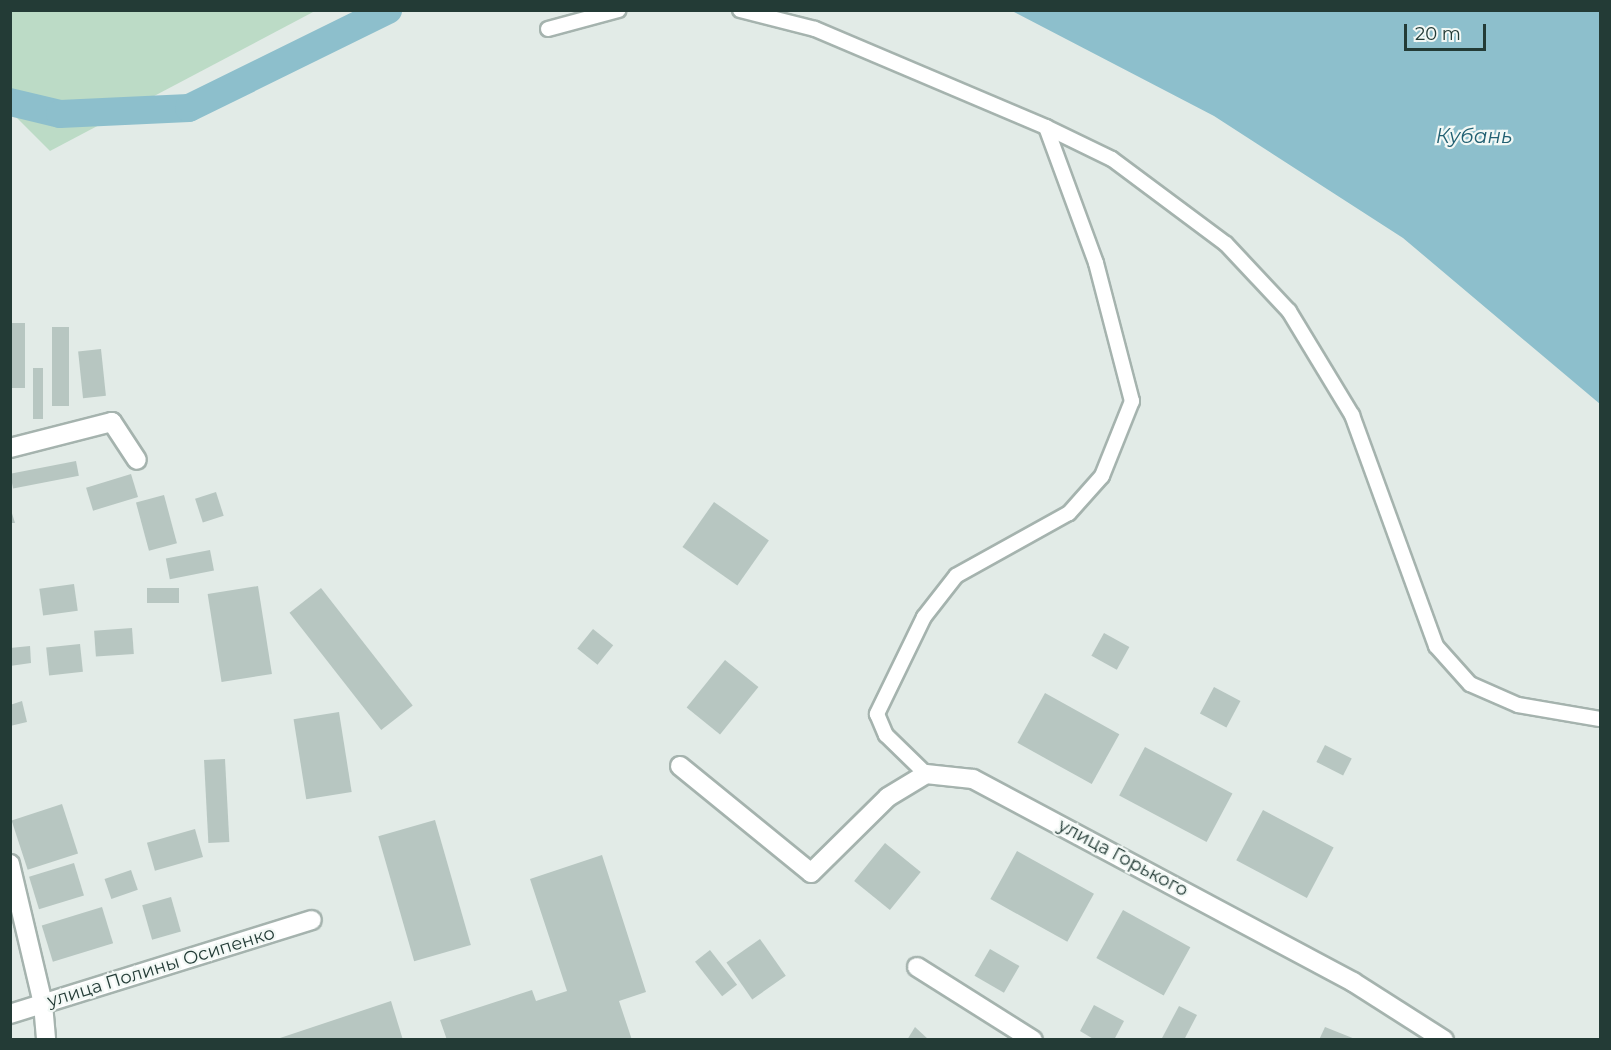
<!DOCTYPE html>
<html>
<head>
<meta charset="utf-8">
<style>
  body { margin:0 }
  #map { position:relative; width:1611px; height:1050px; overflow:hidden; background:#e2ebe7; font-family:Montserrat,sans-serif }
  div>[style] { position:absolute }
  .green>* { inset:0; background:#bcdbc6 }
  .water>* { inset:0; background:#8dbfcc }
  .canal>* { height:28px; margin:-14px; padding:0 14px; transform-origin:14px; border-radius:14px; background:#8dbfcc }
  .building>* { inset:0; background:#b7c6c1; transform-origin:0 0 }
  .roads { filter:drop-shadow(2px 0 #a5b3ae) drop-shadow(-2px 0 #a5b3ae) drop-shadow(0 2px #a5b3ae) drop-shadow(0 -2px #a5b3ae) }
  .lane>* { height:14px; margin:-7px; padding:0 7px; transform-origin:7px; border-radius:7px; background:#fff }
  .street>* { height:18px; margin:-9px; padding:0 9px; transform-origin:9px; border-radius:9px; background:#fff }
  span { translate:-50% -50%; white-space:nowrap; text-align:center; line-height:1.15; -webkit-text-stroke:4.5px #f2f8f5; paint-order:stroke }
  .street-label { font-size:18px; color:#233b36 }
  .water-label { font-size:20px; color:#216072; font-style:italic }
  .frame { position:absolute; inset:0; border:12px solid #233b36; pointer-events:none }
  .scale { position:absolute; left:1404px; top:24px; width:82px; height:27px; box-sizing:border-box; border:3px solid #233b36; border-top:0; padding-left:8px; font-size:18px; line-height:21px; white-space:nowrap; color:#233b36; -webkit-text-stroke:4px #f2f8f5; paint-order:stroke }
</style>
</head>
<body>
<div id="map">
  <div class="green">
    <div style="clip-path:polygon(10px 11px,11px 10px,315px 11px,50px 151px,11px 112px)"></div>
  </div>
  <div class="water">
    <div style="clip-path:polygon(1012px 11px,1600px 11px,1600px 404px,1403px 238px,1214px 116px)"></div>
  </div>
  <div class="canal">
    <div style="left:10px;top:102px;width:51px;rotate:13.5deg"></div>
    <div style="left:60px;top:114px;width:129px;rotate:-2.7deg"></div>
    <div style="left:189px;top:108px;width:222px;rotate:-26.2deg"></div>
  </div>
  <div class="building">
    <div style="left:10px;top:323px;width:15px;height:65px"></div>
    <div style="left:52px;top:327px;width:17px;height:79px"></div>
    <div style="left:101px;top:349px;width:47px;height:23px;rotate:84deg"></div>
    <div style="left:33px;top:368px;width:10px;height:51px"></div>
    <div style="left:76px;top:461px;width:15px;height:67px;rotate:79deg"></div>
    <div style="left:131px;top:474px;width:24px;height:47px;rotate:73deg"></div>
    <div style="left:216px;top:492px;width:25px;height:22px;rotate:72deg"></div>
    <div style="left:164px;top:495px;width:50px;height:29px;rotate:75deg"></div>
    <div style="left:714px;top:502px;width:67px;height:55px;rotate:35deg"></div>
    <div style="clip-path:polygon(10px 507px,15px 523px,10px 523px)"></div>
    <div style="left:210px;top:550px;width:21px;height:45px;rotate:79deg"></div>
    <div style="left:74px;top:584px;width:27px;height:35px;rotate:82deg"></div>
    <div style="left:258px;top:586px;width:89px;height:51px;rotate:81deg"></div>
    <div style="left:179px;top:588px;width:15px;height:32px;rotate:90deg"></div>
    <div style="left:321px;top:588px;width:149px;height:40px;rotate:52deg"></div>
    <div style="left:132px;top:628px;width:26px;height:38px;rotate:86deg"></div>
    <div style="left:593px;top:629px;width:26px;height:25px;rotate:39deg"></div>
    <div style="left:1104px;top:633px;width:29px;height:26px;rotate:29deg"></div>
    <div style="left:80px;top:644px;width:28px;height:34px;rotate:84deg"></div>
    <div style="clip-path:polygon(30px 646px,31px 663px,10px 666px,10px 648px)"></div>
    <div style="left:725px;top:660px;width:43px;height:61px;rotate:39deg"></div>
    <div style="left:1214px;top:687px;width:30px;height:30px;rotate:28deg"></div>
    <div style="left:1045px;top:693px;width:85px;height:57px;rotate:29deg"></div>
    <div style="clip-path:polygon(22px 701px,27px 722px,10px 726px,10px 705px)"></div>
    <div style="left:339px;top:712px;width:81px;height:46px;rotate:81deg"></div>
    <div style="left:1325px;top:745px;width:30px;height:19px;rotate:27deg"></div>
    <div style="left:1145px;top:747px;width:99px;height:55px;rotate:28deg"></div>
    <div style="left:225px;top:759px;width:83px;height:21px;rotate:87deg"></div>
    <div style="left:62px;top:804px;width:52px;height:53px;rotate:72deg"></div>
    <div style="left:1263px;top:810px;width:80px;height:57px;rotate:28deg"></div>
    <div style="left:435px;top:820px;width:130px;height:59px;rotate:74deg"></div>
    <div style="left:195px;top:829px;width:29px;height:50px;rotate:74deg"></div>
    <div style="left:885px;top:843px;width:46px;height:49px;rotate:39deg"></div>
    <div style="left:1017px;top:851px;width:88px;height:55px;rotate:29deg"></div>
    <div style="clip-path:polygon(602px 855px,646px 992px,619px 1001px,632px 1040px,447px 1040px,440px 1020px,532px 990px,536px 1001px,567px 991px,530px 879px)"></div>
    <div style="left:74px;top:863px;width:34px;height:47px;rotate:73deg"></div>
    <div style="left:131px;top:870px;width:21px;height:28px;rotate:71deg"></div>
    <div style="left:171px;top:897px;width:36px;height:30px;rotate:74deg"></div>
    <div style="left:102px;top:907px;width:38px;height:63px;rotate:73deg"></div>
    <div style="left:1123px;top:910px;width:77px;height:55px;rotate:29deg"></div>
    <div style="left:760px;top:939px;width:45px;height:41px;rotate:55deg"></div>
    <div style="left:990px;top:949px;width:34px;height:31px;rotate:30deg"></div>
    <div style="left:710px;top:950px;width:44px;height:19px;rotate:52deg"></div>
    <div style="clip-path:polygon(391px 1001px,403px 1040px,277px 1040px,277px 1039px)"></div>
    <div style="clip-path:polygon(1094px 1005px,1124px 1021px,1114px 1040px,1095px 1040px,1080px 1031px)"></div>
    <div style="clip-path:polygon(1179px 1006px,1197px 1015px,1184px 1040px,1161px 1040px)"></div>
    <div style="clip-path:polygon(915px 1027px,929px 1040px,907px 1040px)"></div>
    <div style="clip-path:polygon(1325px 1027px,1355px 1039px,1355px 1040px,1319px 1040px)"></div>
  </div>
  <div class="roads">
    <div class="lane">
      <div style="left:740px;top:10px;width:77px;rotate:14.2deg"></div>
      <div style="left:815px;top:29px;width:251px;rotate:23deg"></div>
      <div style="left:1046px;top:127px;width:145px;rotate:69.8deg"></div>
      <div style="left:1096px;top:263px;width:143px;rotate:75.4deg"></div>
      <div style="left:1132px;top:401px;width:81px;rotate:111.8deg"></div>
      <div style="left:1102px;top:476px;width:50px;rotate:131.7deg"></div>
      <div style="left:1069px;top:513px;width:129px;rotate:150.9deg"></div>
      <div style="left:956px;top:576px;width:52px;rotate:128deg"></div>
      <div style="left:924px;top:617px;width:108px;rotate:115.9deg"></div>
      <div style="left:877px;top:714px;width:23px;rotate:67deg"></div>
      <div style="left:886px;top:735px;width:56px;rotate:44.3deg"></div>
      <div style="left:548px;top:29px;width:73px;rotate:-15deg"></div>
      <div style="left:1046px;top:127px;width:73px;rotate:25.9deg"></div>
      <div style="left:1112px;top:159px;width:142px;rotate:36.7deg"></div>
      <div style="left:1226px;top:244px;width:92px;rotate:46.8deg"></div>
      <div style="left:1289px;top:311px;width:122px;rotate:58.8deg"></div>
      <div style="left:1352px;top:415px;width:246px;rotate:70deg"></div>
      <div style="left:1436px;top:646px;width:51px;rotate:48.2deg"></div>
      <div style="left:1470px;top:684px;width:52px;rotate:23.6deg"></div>
      <div style="left:1518px;top:705px;width:83px;rotate:9.7deg"></div>
    </div>
    <div class="street">
      <div style="left:10px;top:448px;width:105px;rotate:-14.3deg"></div>
      <div style="left:112px;top:422px;width:45px;rotate:56.7deg"></div>
      <div style="left:680px;top:766px;width:169px;rotate:39.2deg"></div>
      <div style="left:811px;top:873px;width:108px;rotate:-44.6deg"></div>
      <div style="left:888px;top:797px;width:44px;rotate:-31.2deg"></div>
      <div style="left:926px;top:774px;width:47px;rotate:6.1deg"></div>
      <div style="left:973px;top:779px;width:431px;rotate:28.1deg"></div>
      <div style="left:1353px;top:982px;width:108px;rotate:32.5deg"></div>
      <div style="left:10px;top:864px;width:144px;rotate:76.7deg"></div>
      <div style="left:43px;top:1004px;width:36px;rotate:85deg"></div>
      <div style="left:917px;top:967px;width:137px;rotate:32.2deg"></div>
      <div style="left:10px;top:1014px;width:316px;rotate:-17.3deg"></div>
    </div>
  </div>
  <div class="street-label">
    <span style="left:1123px;top:858px;rotate:28deg">улица Горького</span>
    <span style="left:161px;top:967px;rotate:-17deg">улица Полины Осипенко</span>
  </div>
  <div class="water-label">
    <span style="left:1474px;top:136px">Кубань</span>
  </div>
  <div class="frame"></div>
  <div class="scale">20 m</div>
</div>
</body>
</html>
